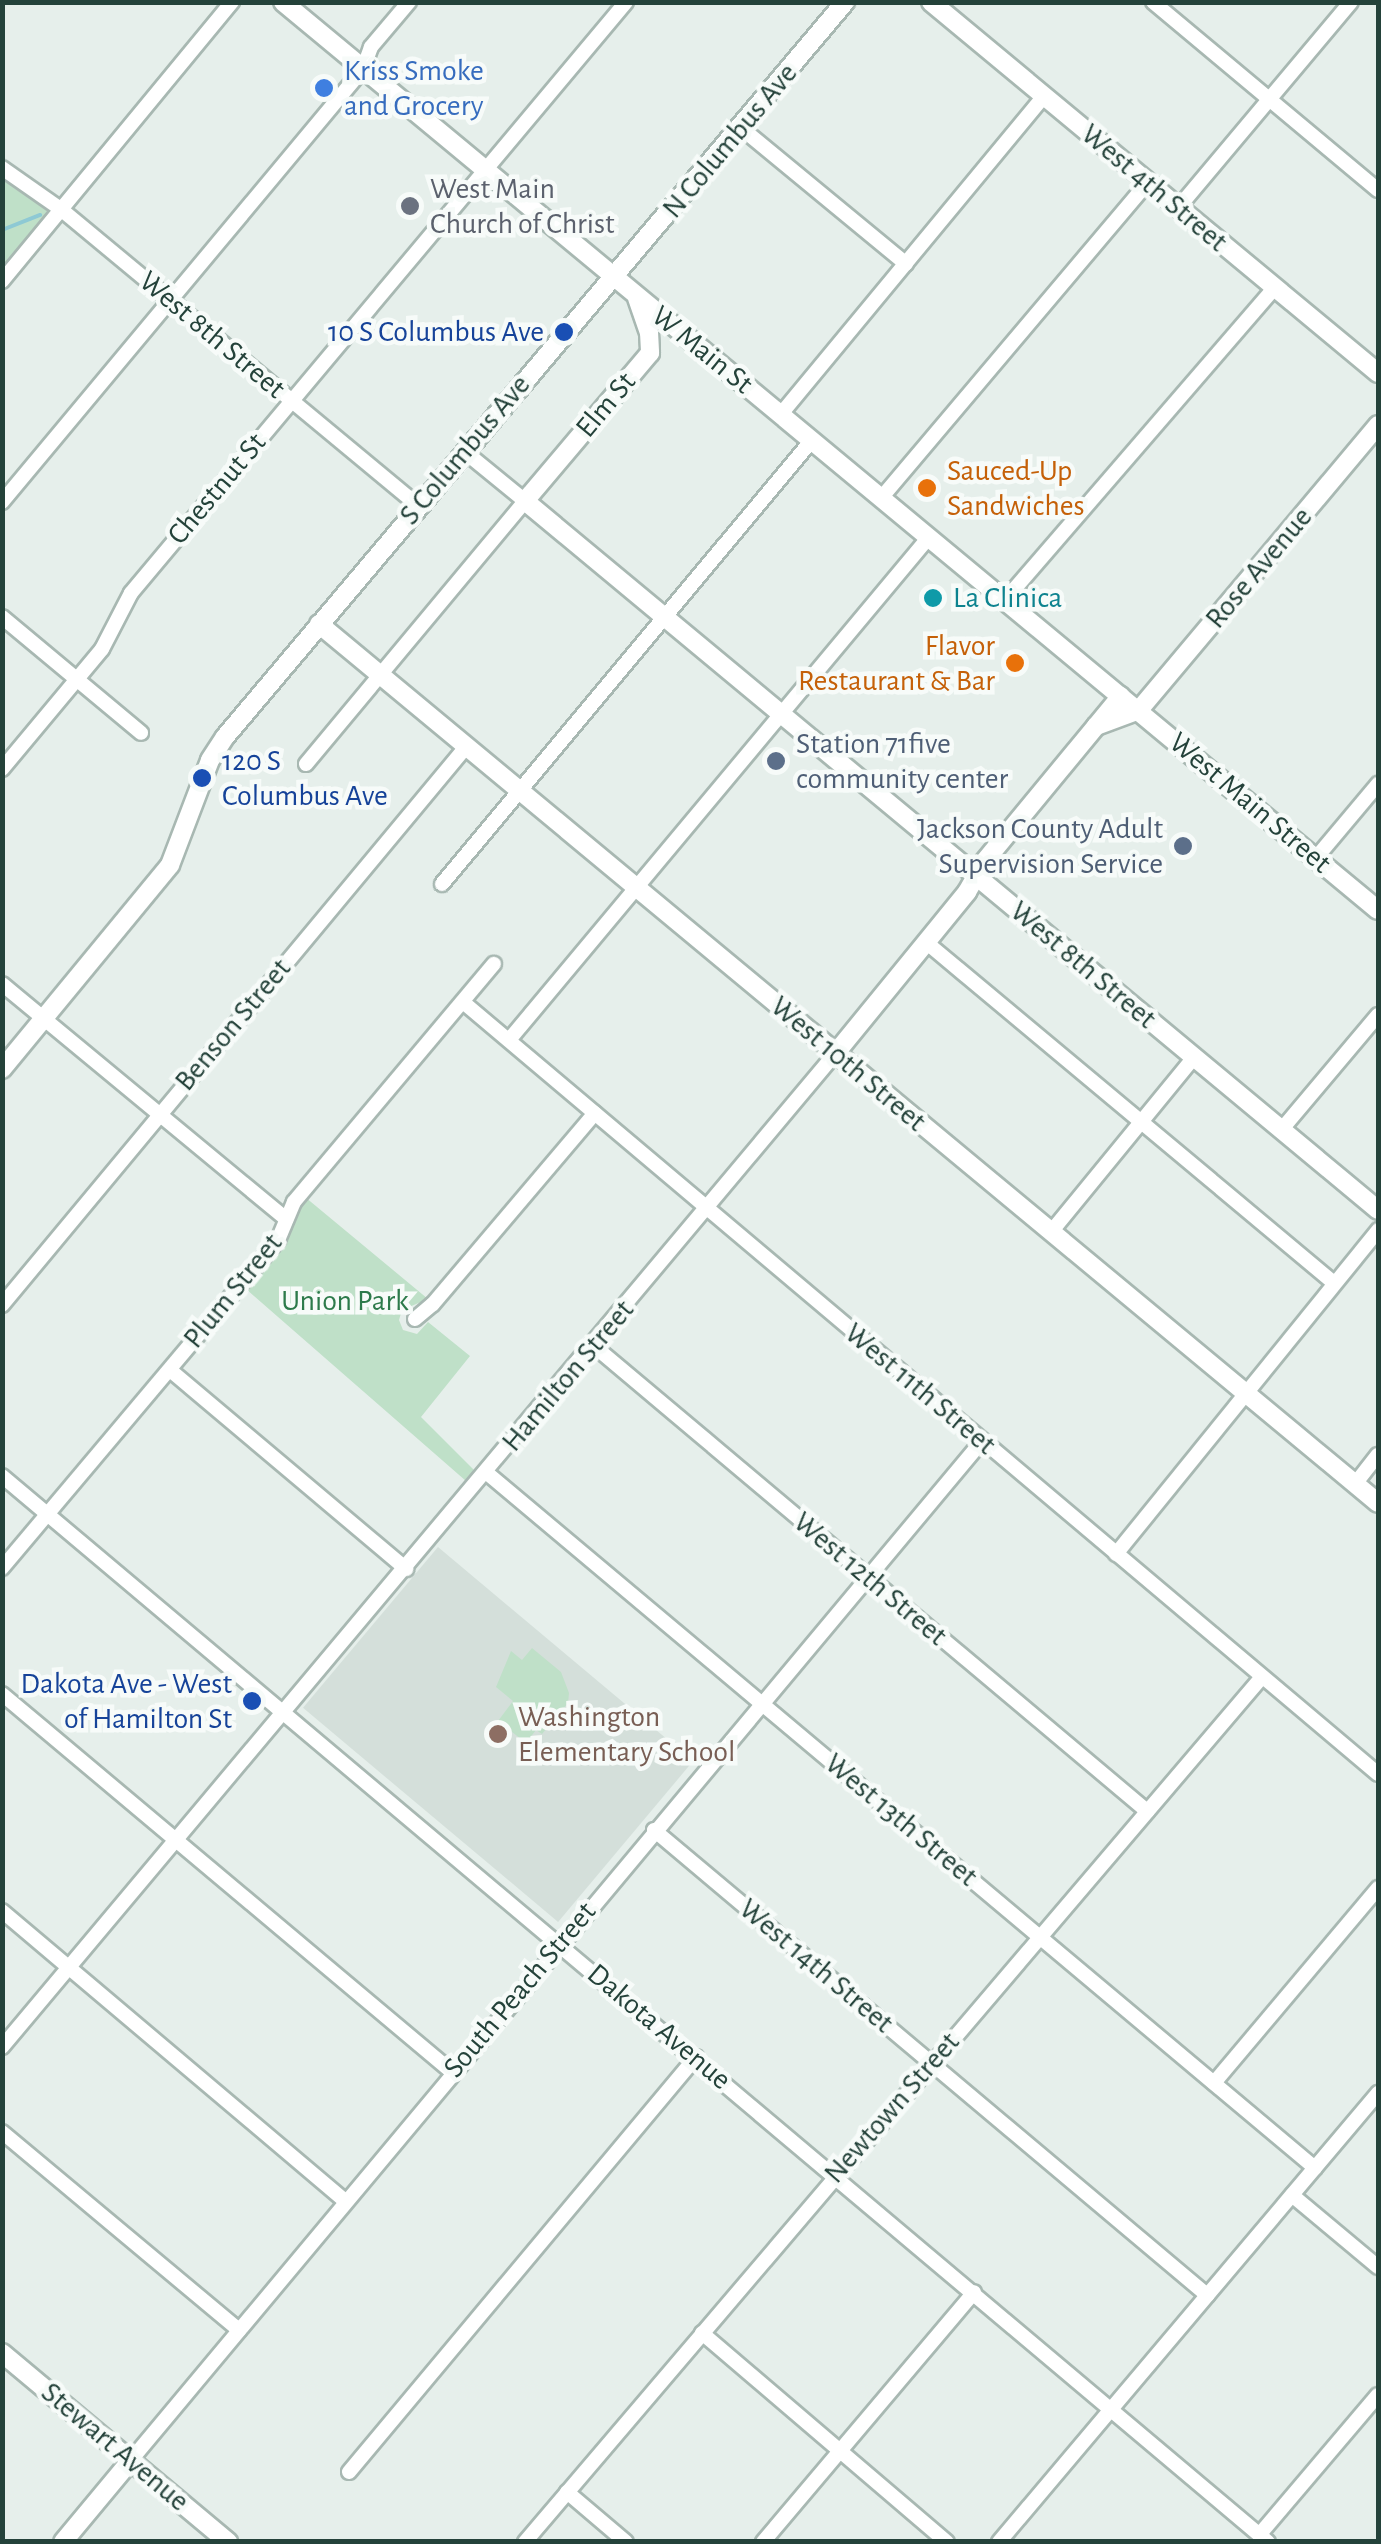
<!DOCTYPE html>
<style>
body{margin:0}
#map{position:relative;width:1381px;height:2544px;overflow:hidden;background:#e6efeb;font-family:"Alegreya Sans",sans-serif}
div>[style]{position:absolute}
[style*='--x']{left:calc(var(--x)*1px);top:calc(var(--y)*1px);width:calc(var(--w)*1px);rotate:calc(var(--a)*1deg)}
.built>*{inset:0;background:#d4dfda;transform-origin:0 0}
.green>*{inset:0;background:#bfe0c8}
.stream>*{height:4px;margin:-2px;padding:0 2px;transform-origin:2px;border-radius:2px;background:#8ec9d4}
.roads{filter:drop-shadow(2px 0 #a8b8b2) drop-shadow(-2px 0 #a8b8b2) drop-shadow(0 2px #a8b8b2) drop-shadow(0 -2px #a8b8b2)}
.street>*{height:14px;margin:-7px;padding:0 7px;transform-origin:7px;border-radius:7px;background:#fff}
.secondary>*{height:18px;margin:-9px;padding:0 9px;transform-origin:9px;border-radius:9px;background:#fff}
.dots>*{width:28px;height:28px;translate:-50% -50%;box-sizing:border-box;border:5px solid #f7fbf9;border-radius:50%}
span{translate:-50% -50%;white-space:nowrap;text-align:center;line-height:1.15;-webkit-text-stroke:9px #f7fbf9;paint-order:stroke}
.shop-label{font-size:30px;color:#366cbe}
.left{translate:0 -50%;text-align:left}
.street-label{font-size:30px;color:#24423a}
.worship-label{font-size:30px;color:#5b616d}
.transit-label{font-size:30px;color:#164399}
.right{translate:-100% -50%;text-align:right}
.food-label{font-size:30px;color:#c56008}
.culture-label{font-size:30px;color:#0d838f}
.service-label{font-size:30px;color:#4e5e75}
.park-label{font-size:30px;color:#2d7a4b}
.education-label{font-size:30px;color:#785e54}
.frame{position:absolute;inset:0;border:5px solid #24423a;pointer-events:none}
</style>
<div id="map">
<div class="built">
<div style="left:438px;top:1547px;width:333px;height:210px;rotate:40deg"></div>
</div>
<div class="green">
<div style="clip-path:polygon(3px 176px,44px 204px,48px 215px,3px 267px)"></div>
<div style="clip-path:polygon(305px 1197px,428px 1299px,402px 1310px,399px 1320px,403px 1330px,417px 1334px,428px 1322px,470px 1356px,421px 1417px,475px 1471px,466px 1481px,246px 1289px,289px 1237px)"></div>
<div style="clip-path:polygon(532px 1648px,561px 1672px,569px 1693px,568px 1703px,542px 1734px,536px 1730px,526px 1743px,498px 1721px,513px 1701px,496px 1687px,511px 1651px,522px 1660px)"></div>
</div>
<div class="stream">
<div style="--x:2;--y:230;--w:41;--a:-21.5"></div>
</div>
<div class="roads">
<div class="street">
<div style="--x:1153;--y:2;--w:293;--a:39.9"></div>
<div style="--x:740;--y:127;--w:215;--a:39.5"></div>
<div style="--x:2;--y:168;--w:73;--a:35"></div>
<div style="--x:62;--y:210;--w:463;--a:39.7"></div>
<div style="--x:1178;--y:208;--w:269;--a:-50"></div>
<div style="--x:2;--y:281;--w:362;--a:-50.5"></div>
<div style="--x:781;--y:414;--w:413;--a:-50.4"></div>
<div style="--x:882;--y:497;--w:411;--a:-49.8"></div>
<div style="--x:2;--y:502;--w:564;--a:-50.18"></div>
<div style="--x:363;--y:69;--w:23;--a:-70"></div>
<div style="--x:371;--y:47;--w:59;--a:-49.8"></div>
<div style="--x:1005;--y:600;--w:412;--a:-49.2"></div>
<div style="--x:2;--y:617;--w:181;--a:39.8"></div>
<div style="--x:306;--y:764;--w:342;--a:-50.2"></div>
<div style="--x:525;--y:501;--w:79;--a:-140.7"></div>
<div style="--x:2;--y:769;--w:156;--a:-50.2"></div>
<div style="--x:102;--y:649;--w:63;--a:-62.6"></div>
<div style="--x:131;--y:593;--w:771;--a:-50.05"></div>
<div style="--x:1316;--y:858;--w:97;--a:-50"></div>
<div style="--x:442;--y:884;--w:578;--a:-50.19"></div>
<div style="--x:927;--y:943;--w:530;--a:39.87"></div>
<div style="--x:2;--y:984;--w:369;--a:39.6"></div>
<div style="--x:463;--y:1002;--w:1197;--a:40.15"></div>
<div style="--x:509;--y:1040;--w:655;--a:-50.14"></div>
<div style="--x:1282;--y:1129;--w:149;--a:-49.9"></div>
<div style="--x:1051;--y:1232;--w:226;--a:-50.7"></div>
<div style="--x:2;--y:1305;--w:726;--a:-50.26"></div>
<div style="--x:415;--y:1319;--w:23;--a:-40"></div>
<div style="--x:433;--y:1304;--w:250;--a:-49.7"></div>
<div style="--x:594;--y:1346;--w:723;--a:40.06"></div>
<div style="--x:170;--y:1370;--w:309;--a:40.1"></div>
<div style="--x:487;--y:1473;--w:1081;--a:40.01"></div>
<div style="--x:2;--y:1476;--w:1655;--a:40.1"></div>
<div style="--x:1355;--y:1484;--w:37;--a:-52"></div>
<div style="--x:1116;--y:1554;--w:417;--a:-51"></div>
<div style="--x:2;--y:1568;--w:429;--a:-49.9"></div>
<div style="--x:278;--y:1240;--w:41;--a:-67.2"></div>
<div style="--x:294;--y:1202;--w:311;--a:-50"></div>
<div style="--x:2;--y:1694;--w:588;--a:40.03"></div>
<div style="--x:654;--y:1830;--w:723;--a:40.06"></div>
<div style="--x:2;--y:1911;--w:449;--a:40.2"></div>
<div style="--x:2;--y:2047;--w:1296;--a:-50.01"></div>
<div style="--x:1214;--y:2083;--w:255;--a:-49.9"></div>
<div style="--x:2;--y:2132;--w:309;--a:39.9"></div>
<div style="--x:1292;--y:2195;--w:112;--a:39.9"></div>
<div style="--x:702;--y:2333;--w:322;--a:40.5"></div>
<div style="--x:131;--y:2460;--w:1328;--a:-50.13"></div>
<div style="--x:349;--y:2472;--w:541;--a:-50.1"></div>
<div style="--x:567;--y:2492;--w:77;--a:40.3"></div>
<div style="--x:1260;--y:2534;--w:182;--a:-49.7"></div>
<div style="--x:525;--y:2542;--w:1136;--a:-49.57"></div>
<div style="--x:763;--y:2542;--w:327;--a:-49.8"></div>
<div style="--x:999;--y:2542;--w:588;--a:-49.83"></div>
</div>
<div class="secondary">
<div style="--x:283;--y:2;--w:1422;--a:39.67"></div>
<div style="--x:931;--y:2;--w:581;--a:39.69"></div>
<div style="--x:637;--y:298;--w:36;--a:71"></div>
<div style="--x:649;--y:332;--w:21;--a:87"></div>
<div style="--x:650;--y:353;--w:194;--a:130.2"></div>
<div style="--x:525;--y:501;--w:1109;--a:39.73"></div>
<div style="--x:319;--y:624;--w:1376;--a:39.69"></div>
<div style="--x:1096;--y:726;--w:46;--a:-20.4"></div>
<div style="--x:1139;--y:710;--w:372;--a:-50"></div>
<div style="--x:835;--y:1054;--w:209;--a:-50.8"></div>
<div style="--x:967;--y:892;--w:34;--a:-60"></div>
<div style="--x:984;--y:862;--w:215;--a:-50.5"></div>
<div style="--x:2;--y:1069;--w:264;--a:-50.5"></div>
<div style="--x:170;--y:865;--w:112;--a:-69.1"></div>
<div style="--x:210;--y:760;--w:27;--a:-57"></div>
<div style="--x:225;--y:737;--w:962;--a:-49.85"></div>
<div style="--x:2;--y:2353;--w:295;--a:39.9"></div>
<div style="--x:63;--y:2542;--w:107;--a:-50.3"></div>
</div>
</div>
<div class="dots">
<div style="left:324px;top:88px;background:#3f7fe0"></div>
<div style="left:410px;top:206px;background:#6b7280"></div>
<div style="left:564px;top:332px;background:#1a4fb4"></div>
<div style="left:927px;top:488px;background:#e8710a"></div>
<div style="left:933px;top:598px;background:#0f9aa8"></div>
<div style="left:1015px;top:663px;background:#e8710a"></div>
<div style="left:776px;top:761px;background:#5c6f8a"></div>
<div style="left:202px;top:778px;background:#1a4fb4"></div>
<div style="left:1183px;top:846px;background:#5c6f8a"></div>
<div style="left:252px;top:1701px;background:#1a4fb4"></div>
<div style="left:498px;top:1734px;background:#8d6e63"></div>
</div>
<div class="shop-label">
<span class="left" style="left:344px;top:88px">Kriss Smoke<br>and Grocery</span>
</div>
<div class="street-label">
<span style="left:730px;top:141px;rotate:-50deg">N Columbus Ave</span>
<span style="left:1154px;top:188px;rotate:40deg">West 4th Street</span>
<span style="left:212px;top:335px;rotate:40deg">West 8th Street</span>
<span style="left:702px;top:350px;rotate:39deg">W Main St</span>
<span style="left:606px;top:405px;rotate:-50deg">Elm St</span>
<span style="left:465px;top:450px;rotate:-50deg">S Columbus Ave</span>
<span style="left:217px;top:489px;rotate:-50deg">Chestnut St</span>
<span style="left:1259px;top:568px;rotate:-50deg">Rose Avenue</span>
<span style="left:1250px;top:803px;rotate:40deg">West Main Street</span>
<span style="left:1083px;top:965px;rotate:40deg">West 8th Street</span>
<span style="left:233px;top:1025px;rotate:-50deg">Benson Street</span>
<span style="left:848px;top:1064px;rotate:40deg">West 10th Street</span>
<span style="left:233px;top:1291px;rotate:-51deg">Plum Street</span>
<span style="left:568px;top:1376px;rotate:-50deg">Hamilton Street</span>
<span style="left:920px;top:1389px;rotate:40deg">West 11th Street</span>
<span style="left:870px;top:1579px;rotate:40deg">West 12th Street</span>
<span style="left:901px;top:1820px;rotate:40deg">West 13th Street</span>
<span style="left:816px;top:1966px;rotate:40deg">West 14th Street</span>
<span style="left:520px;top:1990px;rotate:-50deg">South Peach Street</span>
<span style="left:659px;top:2027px;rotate:40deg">Dakota Avenue</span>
<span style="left:892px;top:2108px;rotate:-49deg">Newtown Street</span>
<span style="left:115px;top:2447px;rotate:40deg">Stewart Avenue</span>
</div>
<div class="worship-label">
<span class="left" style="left:430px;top:206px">West Main<br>Church of Christ</span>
</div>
<div class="transit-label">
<span class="right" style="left:544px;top:332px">10 S Columbus Ave</span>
<span class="left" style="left:222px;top:778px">120 S<br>Columbus Ave</span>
<span class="right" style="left:232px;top:1701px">Dakota Ave - West<br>of Hamilton St</span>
</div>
<div class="food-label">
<span class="left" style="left:947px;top:488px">Sauced-Up<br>Sandwiches</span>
<span class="right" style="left:995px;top:663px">Flavor<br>Restaurant &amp; Bar</span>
</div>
<div class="culture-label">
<span class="left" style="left:953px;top:598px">La Clinica</span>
</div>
<div class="service-label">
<span class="left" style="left:796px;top:761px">Station 71five<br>community center</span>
<span class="right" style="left:1163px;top:846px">Jackson County Adult<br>Supervision Service</span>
</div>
<div class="park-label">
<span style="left:345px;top:1301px">Union Park</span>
</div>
<div class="education-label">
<span class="left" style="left:518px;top:1734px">Washington<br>Elementary School</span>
</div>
<div class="frame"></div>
</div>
